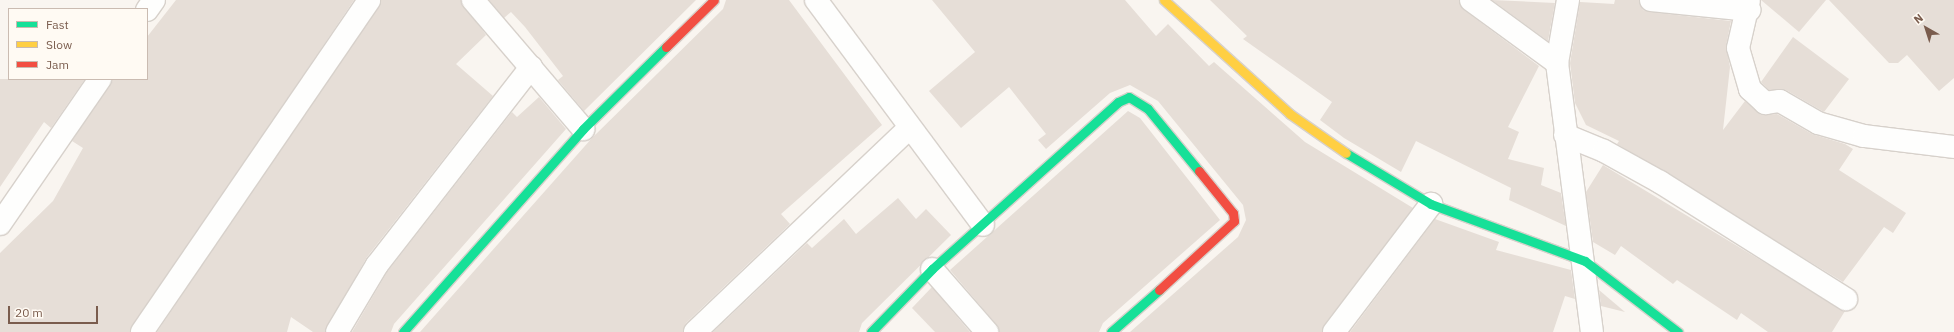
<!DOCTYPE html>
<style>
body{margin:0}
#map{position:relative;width:1954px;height:332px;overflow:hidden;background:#f9f5f0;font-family:"IBM Plex Sans",sans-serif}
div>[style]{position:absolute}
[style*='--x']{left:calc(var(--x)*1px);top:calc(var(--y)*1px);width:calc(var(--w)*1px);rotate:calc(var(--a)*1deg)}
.building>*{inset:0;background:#e6ded7}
.roads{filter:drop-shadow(1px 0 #d7d1cb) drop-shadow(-1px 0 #d7d1cb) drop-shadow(0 1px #d7d1cb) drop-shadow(0 -1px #d7d1cb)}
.street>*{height:22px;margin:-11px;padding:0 11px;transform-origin:11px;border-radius:11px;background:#fefefd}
.fast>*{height:9px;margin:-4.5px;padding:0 4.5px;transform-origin:4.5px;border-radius:4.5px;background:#16e098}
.slow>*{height:9px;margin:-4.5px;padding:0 4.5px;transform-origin:4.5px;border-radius:4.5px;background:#ffcf43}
.jam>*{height:9px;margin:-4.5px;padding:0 4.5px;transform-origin:4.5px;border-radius:4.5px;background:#f24e42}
span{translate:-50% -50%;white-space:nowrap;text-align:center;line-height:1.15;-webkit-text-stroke:4px #fffaf3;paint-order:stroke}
.legend{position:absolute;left:8px;top:8px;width:140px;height:72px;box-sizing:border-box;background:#fffaf3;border:1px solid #cabbb1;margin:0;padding:5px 7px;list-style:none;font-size:12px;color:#7a5c4d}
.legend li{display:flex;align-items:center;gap:8px;height:20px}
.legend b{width:20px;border:1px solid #cabbb1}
.north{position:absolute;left:1906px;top:8px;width:40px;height:40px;-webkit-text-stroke:3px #fffaf3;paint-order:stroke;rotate:321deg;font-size:11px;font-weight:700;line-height:16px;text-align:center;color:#7a5c4d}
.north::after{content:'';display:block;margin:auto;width:14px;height:18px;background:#7a5c4d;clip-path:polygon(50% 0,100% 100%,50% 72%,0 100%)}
.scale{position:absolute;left:8px;top:306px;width:90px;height:18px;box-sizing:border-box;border:2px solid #7a5c4d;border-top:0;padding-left:5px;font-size:12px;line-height:14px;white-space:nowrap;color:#7a5c4d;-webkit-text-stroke:3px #fffaf3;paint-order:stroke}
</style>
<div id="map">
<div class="building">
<div style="clip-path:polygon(176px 0,354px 0,130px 332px,0 332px,0 253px,53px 201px,83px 148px,72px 141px,112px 79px,147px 79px,147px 37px)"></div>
<div style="clip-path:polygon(381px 0,461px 0,486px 35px,456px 64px,493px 96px,367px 257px,325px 332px,313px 332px,291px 317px,287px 332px,157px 332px)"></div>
<div style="clip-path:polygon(489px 0,696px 0,584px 111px,558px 80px,563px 76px,525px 27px,511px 12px,504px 18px)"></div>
<div style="clip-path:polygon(726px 0,789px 0,882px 125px,781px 214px,790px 224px,686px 323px,683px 332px,420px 332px,592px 138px,723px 9px)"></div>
<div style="clip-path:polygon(932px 0,1125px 0,1156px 36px,1168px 24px,1209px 66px,1214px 62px,1305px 142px,1413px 208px,1322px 332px,1130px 332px,1238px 237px,1246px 220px,1243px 205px,1158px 101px,1130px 85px,1110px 93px,1046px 149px,1038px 140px,1046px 134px,1009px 87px,961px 128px,929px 91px,975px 52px)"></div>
<div style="clip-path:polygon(1210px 0,1459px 0,1464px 10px,1539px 66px,1508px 127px,1519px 132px,1508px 159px,1544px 168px,1541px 185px,1561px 193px,1566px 226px,1509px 200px,1511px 188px,1416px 141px,1401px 172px,1344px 138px,1320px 120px,1332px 102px,1243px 39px,1247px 36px)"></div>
<div style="clip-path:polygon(1492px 0,1555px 3px,1548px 41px)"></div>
<div style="clip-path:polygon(1615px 0,1639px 0,1643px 10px,1650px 12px,1731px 21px,1726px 46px,1730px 67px,1723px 130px,1745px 101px,1761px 115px,1777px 114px,1812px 134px,1845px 144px,1853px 149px,1839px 170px,1906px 213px,1893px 233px,1884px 227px,1843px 282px,1617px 144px,1619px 141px,1586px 125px,1575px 103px,1570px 63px,1580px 2px,1614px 4px)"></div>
<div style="clip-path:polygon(1761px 0,1826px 0,1799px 32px)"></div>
<div style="clip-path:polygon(1829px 0,1954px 0,1954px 78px,1939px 91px,1907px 55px,1898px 63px,1889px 63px)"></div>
<div style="clip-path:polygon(1793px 37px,1849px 79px,1824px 112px,1786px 90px,1769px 90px,1761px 82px)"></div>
<div style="clip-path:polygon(0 79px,85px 79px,51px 128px,44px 122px,0 187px)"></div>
<div style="clip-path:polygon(539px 97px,566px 129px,394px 324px,391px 332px,352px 332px,387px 272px,512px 112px,517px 117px)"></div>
<div style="clip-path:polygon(1128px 111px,1140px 118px,1220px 220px,1103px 323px,1099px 332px,999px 332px,996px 324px,950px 270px)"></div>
<div style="clip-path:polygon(1603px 165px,1845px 311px,1832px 332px,1768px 332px,1741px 313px,1737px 320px,1677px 280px,1673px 284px,1621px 246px,1615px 255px,1593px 242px,1586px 192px)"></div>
<div style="clip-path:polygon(898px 198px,916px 219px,926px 209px,951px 235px,862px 323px,859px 332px,713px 332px,807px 243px,812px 248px,844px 219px,856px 234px)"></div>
<div style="clip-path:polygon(1435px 219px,1499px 242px,1496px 250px,1571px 270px,1575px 299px,1565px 296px,1553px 332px,1350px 332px)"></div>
<div style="clip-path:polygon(932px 287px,970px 332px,935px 332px,912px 308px)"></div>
<div style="clip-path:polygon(1599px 290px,1625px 312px,1601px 306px)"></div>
</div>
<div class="roads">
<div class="street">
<div style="--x:473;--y:0;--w:170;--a:49.5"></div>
<div style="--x:816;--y:0;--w:280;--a:53.4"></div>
<div style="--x:1471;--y:0;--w:107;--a:36.2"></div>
<div style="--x:1568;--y:0;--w:64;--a:99.9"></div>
<div style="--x:1557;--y:63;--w:271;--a:82.6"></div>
<div style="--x:1651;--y:0;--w:99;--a:5.8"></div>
<div style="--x:1749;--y:0;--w:49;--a:102.9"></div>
<div style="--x:1738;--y:48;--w:43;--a:73.7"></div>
<div style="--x:1750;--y:89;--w:21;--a:43"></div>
<div style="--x:1765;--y:103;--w:15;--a:-8"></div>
<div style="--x:1780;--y:101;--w:44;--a:30.1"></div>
<div style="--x:1818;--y:123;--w:48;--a:15.8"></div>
<div style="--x:1864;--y:136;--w:91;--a:7"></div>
<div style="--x:147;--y:10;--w:12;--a:-55"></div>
<div style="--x:1565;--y:135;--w:42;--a:22.3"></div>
<div style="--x:1604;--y:151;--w:64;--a:29"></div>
<div style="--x:1660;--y:182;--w:220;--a:32.2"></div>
<div style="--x:0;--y:224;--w:176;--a:-55.4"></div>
<div style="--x:932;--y:269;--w:84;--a:48.9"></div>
<div style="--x:142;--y:332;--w:402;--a:-55.6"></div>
<div style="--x:337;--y:332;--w:78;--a:-59.2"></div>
<div style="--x:377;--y:265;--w:251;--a:-52.1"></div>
<div style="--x:695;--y:332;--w:296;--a:-43.6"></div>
<div style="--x:1334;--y:332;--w:161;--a:-52.8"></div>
</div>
<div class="fast">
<div style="--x:1346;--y:153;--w:99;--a:31"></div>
<div style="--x:1431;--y:204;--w:164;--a:20.3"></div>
<div style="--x:1585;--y:261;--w:117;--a:37.4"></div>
<div style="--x:403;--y:332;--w:271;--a:-48.4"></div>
<div style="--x:583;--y:129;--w:117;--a:-44.7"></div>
<div style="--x:871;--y:332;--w:88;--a:-45.9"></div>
<div style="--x:932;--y:269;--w:250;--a:-41.9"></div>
<div style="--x:1118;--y:102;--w:12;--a:-24"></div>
<div style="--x:1129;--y:97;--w:22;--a:32"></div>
<div style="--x:1148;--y:109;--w:80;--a:50.6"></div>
<div style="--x:1111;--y:332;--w:64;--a:-41.2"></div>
</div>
<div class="slow">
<div style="--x:1164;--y:0;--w:170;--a:42.1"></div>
<div style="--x:1290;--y:114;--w:68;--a:34.9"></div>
</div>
<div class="jam">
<div style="--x:666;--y:47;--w:67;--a:-44.4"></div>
<div style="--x:1159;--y:290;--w:102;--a:-42.6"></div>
<div style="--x:1234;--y:221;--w:8;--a:-97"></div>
<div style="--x:1233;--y:213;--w:54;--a:-129"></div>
</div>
</div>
<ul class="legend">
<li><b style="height:5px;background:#16e098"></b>Fast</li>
<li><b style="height:5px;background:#ffcf43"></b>Slow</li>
<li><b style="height:5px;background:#f24e42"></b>Jam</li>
</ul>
<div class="north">N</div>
<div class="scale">20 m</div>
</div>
